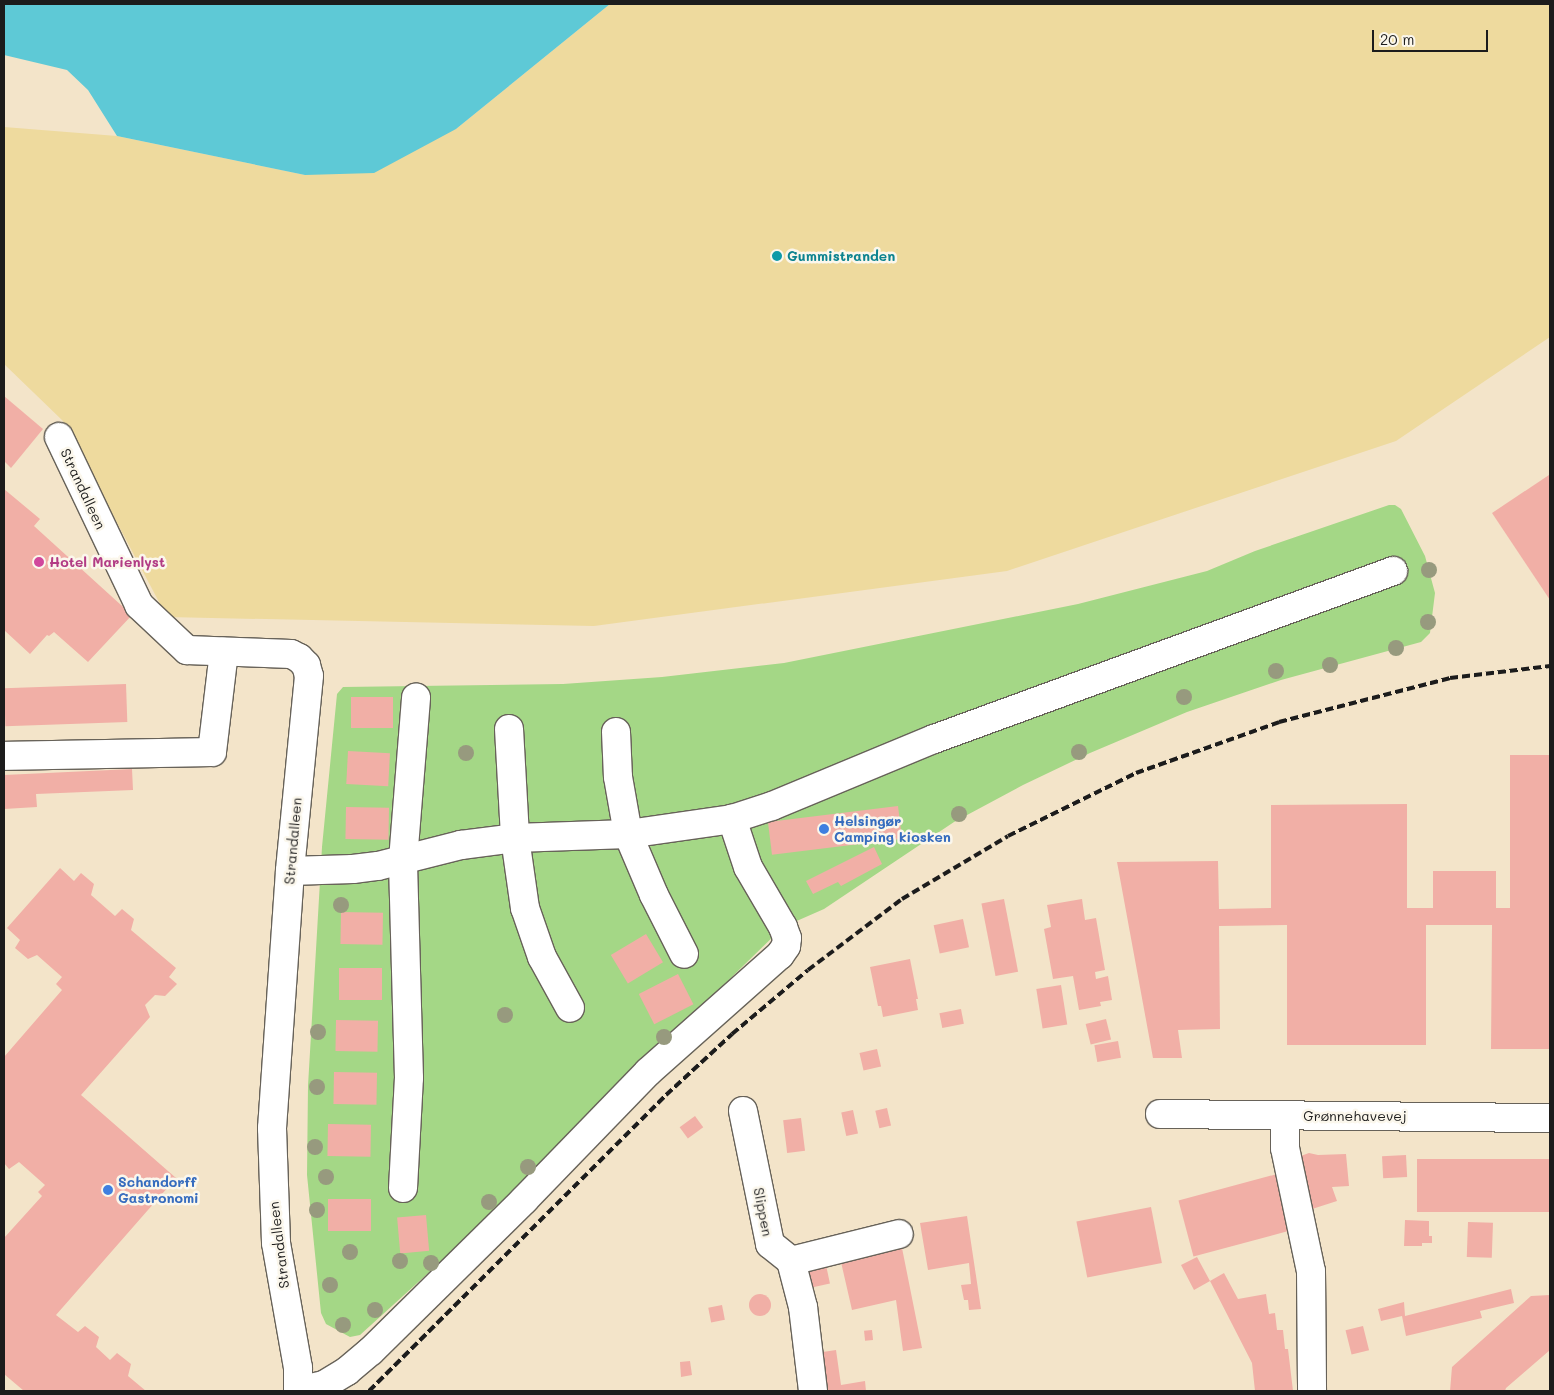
<!DOCTYPE html>
<meta charset="utf-8">
<style>
body{margin:0}
#map{position:relative;width:1554px;height:1395px;overflow:hidden;background:#f3e4c9;font-family:Mali,sans-serif}
div>[style]{position:absolute}
[style*='--x']{left:calc(var(--x)*1px);top:calc(var(--y)*1px);width:calc(var(--w)*1px);rotate:calc(var(--a)*1deg)}
.green>*{inset:0;background:#a4d786}
.sand>*{inset:0;background:#eeda9e}
.water>*{inset:0;background:#5ec9d6}
.building>*{inset:0;background:#f1afa6;transform-origin:0 0}
.round{border-radius:50%}
.roads{filter:drop-shadow(1px 0 #676259) drop-shadow(-1px 0 #676259) drop-shadow(0 1px #676259) drop-shadow(0 -1px #676259)}
.minor>*{height:28px;margin:-14px;padding:0 14px;transform-origin:14px;border-radius:14px;background:#fff}
.rail>*{height:4px;margin-top:-2px;transform-origin:0;background:repeating-linear-gradient(90deg,#1c1c1c 0 8px,transparent 0 12px)}
.trees>*{width:16px;height:16px;margin:-8px;border-radius:50%;background:#979a7e}
.dots>*{width:14px;height:14px;translate:-50% -50%;box-sizing:border-box;border:2px solid #fbf7ec;border-radius:50%}
span{translate:-50% -50%;white-space:nowrap;text-align:center;line-height:1.15;-webkit-text-stroke:5px #fbf7ec;paint-order:stroke}
.culture-label{font-size:14px;color:#0d838f;font-weight:700}
.left{translate:0 -50%;text-align:left}
.street-label{font-size:14px;color:#1c1c1c}
.hotel-label{font-size:14px;color:#b23c85;font-weight:700}
.shop-label{font-size:14px;color:#366cbe;font-weight:700}
.frame{position:absolute;inset:0;border:5px solid #1c1c1c;pointer-events:none}
.scale{position:absolute;left:1372px;top:30px;width:116px;height:22px;box-sizing:border-box;border:2px solid #1c1c1c;border-top:0;padding-left:6px;font-size:15px;line-height:18px;white-space:nowrap;color:#1c1c1c;-webkit-text-stroke:4px #fbf7ec;paint-order:stroke}
</style>
<div id="map">
<div class="green">
<div style="clip-path:polygon(1389px 505px,1395px 505px,1401px 509px,1425px 556px,1435px 593px,1430px 633px,1421px 642px,1281px 680px,1187px 712px,1090px 753px,1023px 785px,954px 822px,824px 909px,783px 927px,436px 1266px,360px 1335px,350px 1337px,326px 1324px,321px 1313px,307px 1175px,308px 1086px,322px 847px,337px 694px,343px 687px,563px 684px,662px 677px,784px 663px,1078px 604px,1207px 571px,1255px 551px)"></div>
</div>
<div class="sand">
<div style="clip-path:polygon(610px 4px,1550px 4px,1550px 337px,1396px 441px,1007px 571px,594px 626px,167px 617px,63px 421px,4px 364px,4px 127px,117px 136px,305px 175px,456px 129px)"></div>
</div>
<div class="water">
<div style="clip-path:polygon(4px 4px,610px 4px,456px 129px,374px 173px,305px 175px,117px 136px,88px 90px,67px 70px,4px 55px)"></div>
</div>
<div class="building">
<div style="clip-path:polygon(4px 396px,43px 429px,11px 468px,4px 461px)"></div>
<div style="clip-path:polygon(1549px 475px,1550px 477px,1550px 600px,1492px 513px)"></div>
<div style="clip-path:polygon(4px 489px,40px 519px,34px 526px,132px 615px,88px 662px,54px 632px,49px 636px,47px 635px,30px 654px,4px 630px)"></div>
<div style="left:126px;top:684px;width:38px;height:122px;rotate:88deg"></div>
<div style="left:351px;top:697px;width:42px;height:31px"></div>
<div style="left:348px;top:751px;width:42px;height:33px;rotate:3deg"></div>
<div style="clip-path:polygon(1510px 755px,1550px 755px,1550px 1049px,1491px 1049px,1492px 925px,1426px 925px,1426px 1045px,1287px 1045px,1287px 925px,1219px 926px,1220px 1029px,1178px 1030px,1182px 1058px,1153px 1058px,1117px 862px,1218px 861px,1219px 909px,1271px 908px,1271px 805px,1407px 804px,1407px 908px,1433px 908px,1433px 871px,1496px 871px,1496px 908px,1510px 908px)"></div>
<div style="clip-path:polygon(132px 769px,133px 790px,36px 794px,37px 807px,4px 809px,4px 775px)"></div>
<div style="left:898px;top:806px;width:33px;height:131px;rotate:83deg"></div>
<div style="left:346px;top:807px;width:43px;height:32px;rotate:1deg"></div>
<div style="clip-path:polygon(874px 847px,882px 864px,841px 886px,838px 882px,813px 894px,806px 881px)"></div>
<div style="clip-path:polygon(60px 868px,74px 881px,81px 873px,94px 884px,91px 895px,115px 916px,122px 909px,134px 919px,131px 930px,176px 968px,169px 977px,177px 984px,165px 996px,155px 995px,145px 1005px,150px 1017px,81px 1095px,176px 1178px,56px 1315px,78px 1332px,85px 1326px,99px 1337px,96px 1347px,110px 1360px,117px 1353px,131px 1364px,128px 1376px,146px 1391px,24px 1391px,4px 1374px,4px 1238px,42px 1196px,38px 1192px,45px 1185px,19px 1162px,9px 1169px,4px 1163px,4px 1057px,62px 990px,56px 984px,62px 977px,37px 955px,28px 959px,15px 948px,20px 940px,7px 928px)"></div>
<div style="left:1004px;top:899px;width:74px;height:23px;rotate:79deg"></div>
<div style="clip-path:polygon(1082px 899px,1085px 920px,1096px 918px,1105px 970px,1095px 972px,1096px 979px,1108px 976px,1112px 1000px,1100px 1002px,1101px 1006px,1079px 1010px,1073px 976px,1053px 979px,1044px 929px,1051px 927px,1047px 905px)"></div>
<div style="left:341px;top:912px;width:42px;height:32px;rotate:1deg"></div>
<div style="left:963px;top:919px;width:29px;height:30px;rotate:78deg"></div>
<div style="left:646px;top:934px;width:33px;height:41px;rotate:59deg"></div>
<div style="clip-path:polygon(910px 959px,918px 999px,916px 999px,918px 1010px,883px 1017px,881px 1006px,878px 1006px,870px 967px)"></div>
<div style="left:339px;top:968px;width:43px;height:32px"></div>
<div style="left:678px;top:974px;width:34px;height:44px;rotate:63deg"></div>
<div style="left:1061px;top:985px;width:40px;height:25px;rotate:81deg"></div>
<div style="left:961px;top:1009px;width:15px;height:22px;rotate:79deg"></div>
<div style="left:1106px;top:1019px;width:21px;height:21px;rotate:76deg"></div>
<div style="left:336px;top:1020px;width:42px;height:31px;rotate:1deg"></div>
<div style="left:1118px;top:1041px;width:17px;height:24px;rotate:80deg"></div>
<div style="left:877px;top:1049px;width:18px;height:18px;rotate:77deg"></div>
<div style="left:334px;top:1072px;width:43px;height:32px;rotate:1deg"></div>
<div style="left:887px;top:1108px;width:18px;height:12px;rotate:77deg"></div>
<div style="left:853px;top:1110px;width:24px;height:12px;rotate:78deg"></div>
<div style="left:695px;top:1116px;width:14px;height:19px;rotate:54deg"></div>
<div style="left:801px;top:1118px;width:33px;height:18px;rotate:83deg"></div>
<div style="left:328px;top:1124px;width:43px;height:32px;rotate:1deg"></div>
<div style="clip-path:polygon(1309px 1153px,1318px 1155px,1346px 1154px,1349px 1186px,1332px 1187px,1337px 1201px,1309px 1210px,1298px 1157px)"></div>
<div style="left:1406px;top:1155px;width:22px;height:24px;rotate:87deg"></div>
<div style="left:1417px;top:1159px;width:133px;height:53px"></div>
<div style="left:1277px;top:1174px;width:58px;height:102px;rotate:75deg"></div>
<div style="left:328px;top:1199px;width:43px;height:32px"></div>
<div style="left:1151px;top:1207px;width:57px;height:76px;rotate:79deg"></div>
<div style="left:426px;top:1215px;width:36px;height:29px;rotate:85deg"></div>
<div style="clip-path:polygon(967px 1216px,981px 1309px,969px 1310px,968px 1300px,964px 1300px,961px 1285px,971px 1284px,969px 1263px,928px 1270px,920px 1223px)"></div>
<div style="clip-path:polygon(1405px 1220px,1429px 1221px,1429px 1236px,1432px 1236px,1432px 1243px,1422px 1243px,1422px 1246px,1404px 1246px)"></div>
<div style="left:1468px;top:1222px;width:25px;height:35px;rotate:2deg"></div>
<div style="clip-path:polygon(902px 1248px,922px 1348px,903px 1351px,896px 1300px,852px 1310px,841px 1262px)"></div>
<div style="clip-path:polygon(1197px 1257px,1210px 1281px,1224px 1273px,1238px 1299px,1266px 1294px,1269px 1314px,1275px 1313px,1277px 1330px,1283px 1330px,1285px 1349px,1288px 1349px,1293px 1391px,1255px 1391px,1252px 1363px,1210px 1281px,1194px 1290px,1181px 1265px)"></div>
<div style="left:826px;top:1265px;width:19px;height:22px;rotate:78deg"></div>
<div style="clip-path:polygon(1511px 1289px,1514px 1303px,1480px 1311px,1482px 1318px,1406px 1336px,1402px 1316px,1381px 1321px,1378px 1309px,1404px 1302px,1405px 1316px)"></div>
<div class="round" style="left:749px;top:1294px;width:22px;height:22px"></div>
<div style="clip-path:polygon(1550px 1295px,1550px 1350px,1506px 1388px,1505px 1391px,1450px 1391px,1452px 1367px,1531px 1296px)"></div>
<div style="left:722px;top:1305px;width:15px;height:14px;rotate:79deg"></div>
<div style="left:1363px;top:1326px;width:25px;height:18px;rotate:76deg"></div>
<div style="left:872px;top:1330px;width:10px;height:8px;rotate:84deg"></div>
<div style="clip-path:polygon(836px 1350px,841px 1385px,865px 1381px,866px 1391px,821px 1391px,816px 1353px)"></div>
<div style="clip-path:polygon(690px 1361px,692px 1375px,681px 1377px,680px 1362px)"></div>
</div>
<div class="roads">
<div class="minor">
<div style="--x:59;--y:437;--w:186;--a:64.5"></div>
<div style="--x:139;--y:605;--w:66;--a:43.2"></div>
<div style="--x:187;--y:650;--w:104;--a:2.2"></div>
<div style="--x:291;--y:654;--w:9;--a:27"></div>
<div style="--x:299;--y:658;--w:10;--a:45"></div>
<div style="--x:306;--y:665;--w:11;--a:75"></div>
<div style="--x:309;--y:676;--w:196;--a:95.6"></div>
<div style="--x:290;--y:871;--w:258;--a:94"></div>
<div style="--x:272;--y:1128;--w:115;--a:88"></div>
<div style="--x:276;--y:1243;--w:127;--a:80"></div>
<div style="--x:298;--y:1368;--w:23;--a:90"></div>
<div style="--x:509;--y:729;--w:109;--a:86.8"></div>
<div style="--x:515;--y:838;--w:71;--a:81.9"></div>
<div style="--x:525;--y:908;--w:52;--a:70.9"></div>
<div style="--x:542;--y:957;--w:58;--a:61.2"></div>
<div style="--x:616;--y:732;--w:45;--a:87.5"></div>
<div style="--x:618;--y:777;--w:58;--a:80"></div>
<div style="--x:628;--y:834;--w:66;--a:66.9"></div>
<div style="--x:654;--y:895;--w:66;--a:63"></div>
<div style="--x:4;--y:756;--w:208;--a:-1.1"></div>
<div style="--x:212;--y:752;--w:101;--a:-83.2"></div>
<div style="--x:290;--y:871;--w:63;--a:-1.8"></div>
<div style="--x:353;--y:869;--w:25;--a:-7"></div>
<div style="--x:378;--y:866;--w:86;--a:-14.2"></div>
<div style="--x:461;--y:845;--w:54;--a:-7.4"></div>
<div style="--x:515;--y:838;--w:113;--a:-2"></div>
<div style="--x:628;--y:834;--w:105;--a:-8.2"></div>
<div style="--x:743;--y:1111;--w:136;--a:78.5"></div>
<div style="--x:770;--y:1244;--w:27;--a:39"></div>
<div style="--x:791;--y:1261;--w:48;--a:75.4"></div>
<div style="--x:803;--y:1307;--w:85;--a:83.2"></div>
<div style="--x:1160;--y:1114;--w:390;--a:0.6"></div>
<div style="--x:1285;--y:1115;--w:33;--a:90"></div>
<div style="--x:1285;--y:1148;--w:126;--a:78.1"></div>
<div style="--x:1311;--y:1271;--w:120;--a:89.5"></div>
<div style="--x:403;--y:1188;--w:110;--a:-86.9"></div>
<div style="--x:409;--y:1078;--w:218;--a:-91.6"></div>
<div style="--x:403;--y:860;--w:163;--a:-85.4"></div>
<div style="--x:791;--y:1261;--w:111;--a:-14"></div>
<div style="--x:298;--y:1391;--w:27;--a:-13"></div>
<div style="--x:324;--y:1385;--w:27;--a:-31"></div>
<div style="--x:347;--y:1371;--w:31;--a:-40"></div>
<div style="--x:371;--y:1351;--w:215;--a:-44.6"></div>
<div style="--x:524;--y:1200;--w:178;--a:-45.9"></div>
<div style="--x:648;--y:1072;--w:176;--a:-41.6"></div>
<div style="--x:780;--y:955;--w:11;--a:-56"></div>
<div style="--x:786;--y:946;--w:8;--a:-83"></div>
<div style="--x:787;--y:938;--w:12;--a:-110"></div>
<div style="--x:783;--y:927;--w:69;--a:-120.3"></div>
<div style="--x:748;--y:867;--w:51;--a:-108.4"></div>
<div style="--x:732;--y:819;--w:42;--a:-18"></div>
<div style="--x:772;--y:806;--w:175;--a:-22.5"></div>
<div style="--x:934;--y:739;--w:489;--a:-20.1"></div>
</div>
</div>
<div class="rail">
<div style="--x:369;--y:1391;--w:419;--a:-44.9"></div>
<div style="--x:666;--y:1095;--w:90;--a:-42.7"></div>
<div style="--x:732;--y:1034;--w:99;--a:-40.1"></div>
<div style="--x:808;--y:970;--w:118;--a:-37.1"></div>
<div style="--x:902;--y:899;--w:123;--a:-30.7"></div>
<div style="--x:1008;--y:836;--w:143;--a:-26.2"></div>
<div style="--x:1136;--y:773;--w:152;--a:-19.6"></div>
<div style="--x:1279;--y:722;--w:177;--a:-14.4"></div>
<div style="--x:1450;--y:678;--w:101;--a:-6.8"></div>
</div>
<div class="trees">
<div style="left:1429px;top:570px"></div>
<div style="left:1428px;top:622px"></div>
<div style="left:1396px;top:648px"></div>
<div style="left:1330px;top:665px"></div>
<div style="left:1276px;top:671px"></div>
<div style="left:1184px;top:697px"></div>
<div style="left:1079px;top:752px"></div>
<div style="left:466px;top:753px"></div>
<div style="left:959px;top:814px"></div>
<div style="left:341px;top:905px"></div>
<div style="left:505px;top:1015px"></div>
<div style="left:318px;top:1032px"></div>
<div style="left:664px;top:1037px"></div>
<div style="left:317px;top:1087px"></div>
<div style="left:315px;top:1147px"></div>
<div style="left:528px;top:1167px"></div>
<div style="left:326px;top:1177px"></div>
<div style="left:489px;top:1202px"></div>
<div style="left:317px;top:1210px"></div>
<div style="left:350px;top:1252px"></div>
<div style="left:400px;top:1261px"></div>
<div style="left:431px;top:1263px"></div>
<div style="left:330px;top:1285px"></div>
<div style="left:375px;top:1310px"></div>
<div style="left:343px;top:1325px"></div>
</div>
<div class="dots">
<div style="left:777px;top:256px;background:#0f9aa8"></div>
<div style="left:39px;top:562px;background:#d1479c"></div>
<div style="left:824px;top:829px;background:#3f7fe0"></div>
<div style="left:108px;top:1190px;background:#3f7fe0"></div>
</div>
<div class="culture-label">
<span class="left" style="left:787px;top:256px">Gummistranden</span>
</div>
<div class="street-label">
<span style="left:83px;top:489px;rotate:65deg">Strandalleen</span>
<span style="left:293px;top:841px;rotate:-85deg">Strandalleen</span>
<span style="left:1355px;top:1116px">Grønnehavevej</span>
<span style="left:763px;top:1212px;rotate:79deg">Slippen</span>
<span style="left:279px;top:1245px;rotate:-97deg">Strandalleen</span>
</div>
<div class="hotel-label">
<span class="left" style="left:49px;top:562px">Hotel Marienlyst</span>
</div>
<div class="shop-label">
<span class="left" style="left:834px;top:829px">Helsingør<br>Camping kiosken</span>
<span class="left" style="left:118px;top:1190px">Schandorff<br>Gastronomi</span>
</div>
<div class="frame"></div>
<div class="scale">20 m</div>
</div>
